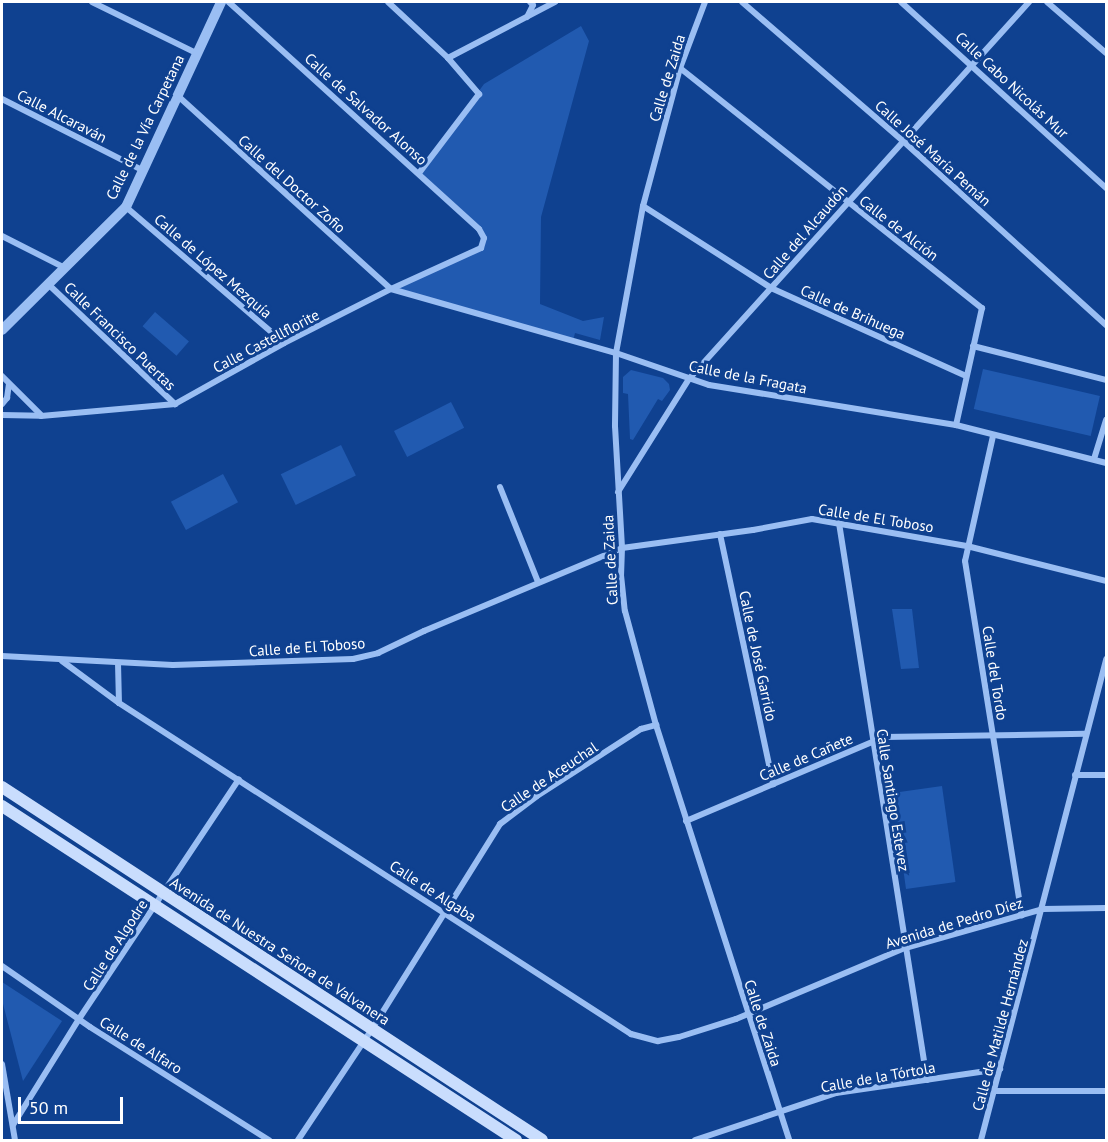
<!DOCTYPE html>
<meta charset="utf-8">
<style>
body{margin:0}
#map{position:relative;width:1108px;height:1142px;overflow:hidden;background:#0f4190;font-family:"PT Sans",sans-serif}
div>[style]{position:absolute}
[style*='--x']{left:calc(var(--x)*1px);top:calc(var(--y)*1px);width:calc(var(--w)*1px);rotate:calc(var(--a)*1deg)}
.green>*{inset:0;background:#215ab0;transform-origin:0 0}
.minor>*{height:6px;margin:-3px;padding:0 3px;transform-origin:3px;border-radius:3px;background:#9abef3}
.tertiary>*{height:10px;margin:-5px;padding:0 5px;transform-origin:5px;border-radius:5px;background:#9abef3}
.secondary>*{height:12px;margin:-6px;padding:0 6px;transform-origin:6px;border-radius:6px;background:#c9ddfd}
span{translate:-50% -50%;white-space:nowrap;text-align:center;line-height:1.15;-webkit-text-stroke:6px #0f4190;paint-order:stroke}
.street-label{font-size:15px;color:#fff}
.frame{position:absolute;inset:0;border:3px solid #fff;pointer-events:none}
.scale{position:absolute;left:18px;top:1097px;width:105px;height:27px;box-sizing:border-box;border:3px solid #fff;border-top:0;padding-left:8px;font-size:18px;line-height:21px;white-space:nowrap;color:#fff;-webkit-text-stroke:4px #0f4190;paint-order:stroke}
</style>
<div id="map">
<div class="green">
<div style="clip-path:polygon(581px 26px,589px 41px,541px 217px,540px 304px,583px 321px,604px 317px,600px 340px,575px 333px,573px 341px,391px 289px,481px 248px,484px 238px,419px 173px,484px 84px)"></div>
<div style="left:155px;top:312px;width:45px;height:19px;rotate:41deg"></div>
<div style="left:983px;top:369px;width:120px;height:41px;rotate:13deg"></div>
<div style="clip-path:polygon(631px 370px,663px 378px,669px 384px,670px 390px,662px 401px,658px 399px,633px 440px,630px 439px,628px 394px,623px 393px,623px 377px)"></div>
<div style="left:451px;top:402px;width:29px;height:64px;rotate:63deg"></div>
<div style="left:341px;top:445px;width:34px;height:67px;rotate:64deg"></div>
<div style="left:223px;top:474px;width:32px;height:59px;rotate:62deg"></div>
<div style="clip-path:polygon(892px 609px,912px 609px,919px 668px,901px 669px)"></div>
<div style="left:942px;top:786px;width:97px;height:50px;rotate:82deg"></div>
<div style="clip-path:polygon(2px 982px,62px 1021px,23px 1081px,2px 1000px)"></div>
</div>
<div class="minor">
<div style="--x:92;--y:2;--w:118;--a:26.1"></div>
<div style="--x:388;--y:2;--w:82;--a:43"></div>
<div style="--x:448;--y:58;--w:48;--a:49.3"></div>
<div style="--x:479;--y:94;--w:99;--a:127.2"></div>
<div style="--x:705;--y:2;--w:71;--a:110.7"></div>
<div style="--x:680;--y:68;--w:143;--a:105"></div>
<div style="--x:643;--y:206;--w:149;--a:100.4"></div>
<div style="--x:616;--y:353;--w:73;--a:90.8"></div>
<div style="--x:615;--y:426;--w:122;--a:86.7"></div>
<div style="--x:622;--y:548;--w:27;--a:92"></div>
<div style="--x:621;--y:575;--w:36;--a:84"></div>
<div style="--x:625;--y:611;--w:118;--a:74.8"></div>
<div style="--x:656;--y:725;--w:436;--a:72.2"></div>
<div style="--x:742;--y:2;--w:213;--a:40.8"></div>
<div style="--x:903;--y:141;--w:274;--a:42.2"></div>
<div style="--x:901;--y:2;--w:277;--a:42.2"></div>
<div style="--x:1047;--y:2;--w:78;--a:40.8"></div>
<div style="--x:527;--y:17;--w:13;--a:-63"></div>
<div style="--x:533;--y:5;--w:4;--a:-135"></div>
<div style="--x:448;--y:58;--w:121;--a:-27.6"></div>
<div style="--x:680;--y:68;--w:386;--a:38.5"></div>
<div style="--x:982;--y:308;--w:120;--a:102.5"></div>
<div style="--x:178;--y:96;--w:287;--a:42.2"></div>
<div style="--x:391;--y:289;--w:234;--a:15.9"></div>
<div style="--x:616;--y:353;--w:98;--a:19"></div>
<div style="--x:709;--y:385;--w:250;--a:9.2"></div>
<div style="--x:956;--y:425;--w:155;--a:14.2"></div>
<div style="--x:2;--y:99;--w:159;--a:26.9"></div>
<div style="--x:643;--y:206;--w:152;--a:32.6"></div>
<div style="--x:771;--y:288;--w:214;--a:24.3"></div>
<div style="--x:126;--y:207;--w:208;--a:40.7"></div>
<div style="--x:2;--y:236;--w:71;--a:26.9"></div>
<div style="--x:48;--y:284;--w:175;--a:43.4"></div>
<div style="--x:973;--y:346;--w:137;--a:14.3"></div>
<div style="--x:2;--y:376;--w:55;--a:45"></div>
<div style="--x:2;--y:404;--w:8;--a:-50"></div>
<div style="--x:7;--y:398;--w:14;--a:-82"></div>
<div style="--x:2;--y:415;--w:39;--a:1"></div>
<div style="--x:41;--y:416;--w:135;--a:-5.1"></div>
<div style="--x:175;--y:404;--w:125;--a:-29.2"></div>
<div style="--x:284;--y:343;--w:120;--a:-26.8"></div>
<div style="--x:391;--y:289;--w:99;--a:-24.5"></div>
<div style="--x:481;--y:248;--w:10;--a:-73"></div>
<div style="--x:484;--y:238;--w:10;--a:-119"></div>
<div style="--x:479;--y:229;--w:338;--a:-137.8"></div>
<div style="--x:993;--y:436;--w:128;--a:102.6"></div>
<div style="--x:965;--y:561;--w:359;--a:80.9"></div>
<div style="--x:1094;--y:459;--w:41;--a:-72.9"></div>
<div style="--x:500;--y:487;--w:102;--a:68.2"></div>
<div style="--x:618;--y:492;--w:133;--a:-57.9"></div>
<div style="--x:689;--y:379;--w:508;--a:-47.95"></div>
<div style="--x:839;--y:523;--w:564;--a:81.02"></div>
<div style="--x:720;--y:534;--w:256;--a:78"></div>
<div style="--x:2;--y:656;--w:171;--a:3"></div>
<div style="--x:173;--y:665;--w:180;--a:-1.9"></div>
<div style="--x:353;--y:659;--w:26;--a:-13"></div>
<div style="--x:378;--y:653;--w:51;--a:-25.6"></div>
<div style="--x:424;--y:631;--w:215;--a:-22.7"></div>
<div style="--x:622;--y:548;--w:132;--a:-7.8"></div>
<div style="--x:753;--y:530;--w:60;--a:-10.6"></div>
<div style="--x:812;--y:519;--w:157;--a:9.9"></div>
<div style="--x:967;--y:546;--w:143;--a:14.1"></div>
<div style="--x:62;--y:661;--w:71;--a:36.4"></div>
<div style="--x:119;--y:703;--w:610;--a:32.88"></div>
<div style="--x:631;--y:1034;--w:28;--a:15"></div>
<div style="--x:658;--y:1041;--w:21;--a:-11"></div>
<div style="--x:679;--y:1037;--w:60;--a:-17.5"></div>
<div style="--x:736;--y:1019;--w:183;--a:-22.8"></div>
<div style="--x:905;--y:948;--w:143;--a:-15.8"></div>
<div style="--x:1043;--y:909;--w:63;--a:-0.9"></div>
<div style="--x:118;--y:663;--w:40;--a:88.6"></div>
<div style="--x:1075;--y:775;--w:31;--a:0"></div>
<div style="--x:686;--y:821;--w:215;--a:-23"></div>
<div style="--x:884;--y:737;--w:201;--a:-0.9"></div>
<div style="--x:2;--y:966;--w:107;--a:34.7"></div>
<div style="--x:90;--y:1027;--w:212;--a:32.3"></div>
<div style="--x:2;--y:1064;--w:77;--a:80.3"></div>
<div style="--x:994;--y:1091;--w:112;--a:0"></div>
<div style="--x:13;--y:1125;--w:125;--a:-58.1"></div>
<div style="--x:79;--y:1019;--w:288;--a:-56.3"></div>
<div style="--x:298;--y:1140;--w:133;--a:-56.3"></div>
<div style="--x:372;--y:1029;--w:242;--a:-58"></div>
<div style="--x:500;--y:824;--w:46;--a:-37.1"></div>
<div style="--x:537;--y:796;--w:124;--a:-32.8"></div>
<div style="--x:641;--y:729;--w:16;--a:-15"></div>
<div style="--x:695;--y:1140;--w:149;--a:-18.4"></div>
<div style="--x:836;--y:1093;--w:166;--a:-8.3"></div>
<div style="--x:981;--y:1140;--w:497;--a:-75.4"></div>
</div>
<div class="tertiary">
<div style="--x:2;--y:330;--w:175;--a:-44.8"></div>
<div style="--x:126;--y:207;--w:226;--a:-65.1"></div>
</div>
<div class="secondary">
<div style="--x:2;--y:787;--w:645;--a:33.17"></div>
<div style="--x:2;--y:806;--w:613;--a:33.02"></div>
</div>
<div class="street-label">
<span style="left:667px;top:78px;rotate:-73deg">Calle de Zaida</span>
<span style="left:1012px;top:85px;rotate:43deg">Calle Cabo Nicolás Mur</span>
<span style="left:366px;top:109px;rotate:42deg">Calle de Salvador Alonso</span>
<span style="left:62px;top:116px;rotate:27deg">Calle Alcaraván</span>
<span style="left:145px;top:127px;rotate:-64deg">Calle de la Vía Carpetana</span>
<span style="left:933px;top:153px;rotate:42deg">Calle José María Pemán</span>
<span style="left:292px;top:184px;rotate:42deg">Calle del Doctor Zofio</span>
<span style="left:899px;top:228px;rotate:38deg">Calle de Alción</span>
<span style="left:805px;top:232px;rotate:-49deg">Calle del Alcaudón</span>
<span style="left:213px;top:266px;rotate:41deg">Calle de López Mezquía</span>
<span style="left:853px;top:312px;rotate:24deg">Calle de Brihuega</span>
<span style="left:120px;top:336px;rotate:44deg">Calle Francisco Puertas</span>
<span style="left:266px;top:341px;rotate:-28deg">Calle Castellflorite</span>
<span style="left:748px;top:377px;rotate:11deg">Calle de la Fragata</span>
<span style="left:876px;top:518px;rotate:9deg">Calle de El Toboso</span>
<span style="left:610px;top:560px;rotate:-93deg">Calle de Zaida</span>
<span style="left:307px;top:647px;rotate:-4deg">Calle de El Toboso</span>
<span style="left:758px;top:656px;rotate:78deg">Calle de José Garrido</span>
<span style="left:995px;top:673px;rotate:81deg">Calle del Tordo</span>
<span style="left:806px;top:757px;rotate:-23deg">Calle de Cañete</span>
<span style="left:549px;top:777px;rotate:-34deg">Calle de Aceuchal</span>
<span style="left:893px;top:800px;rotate:81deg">Calle Santiago Estevez</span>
<span style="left:433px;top:891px;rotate:33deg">Calle de Algaba</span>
<span style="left:954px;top:923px;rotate:-17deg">Avenida de Pedro Díez</span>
<span style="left:115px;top:945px;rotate:-57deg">Calle de Algodre</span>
<span style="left:280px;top:951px;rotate:33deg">Avenida de Nuestra Señora de Valvanera</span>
<span style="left:763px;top:1023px;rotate:72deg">Calle de Zaida</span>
<span style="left:1000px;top:1025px;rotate:-75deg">Calle de Matilde Hernández</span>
<span style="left:141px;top:1045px;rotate:32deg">Calle de Alfaro</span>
<span style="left:878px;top:1077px;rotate:-10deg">Calle de la Tórtola</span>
</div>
<div class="frame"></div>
<div class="scale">50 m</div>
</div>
